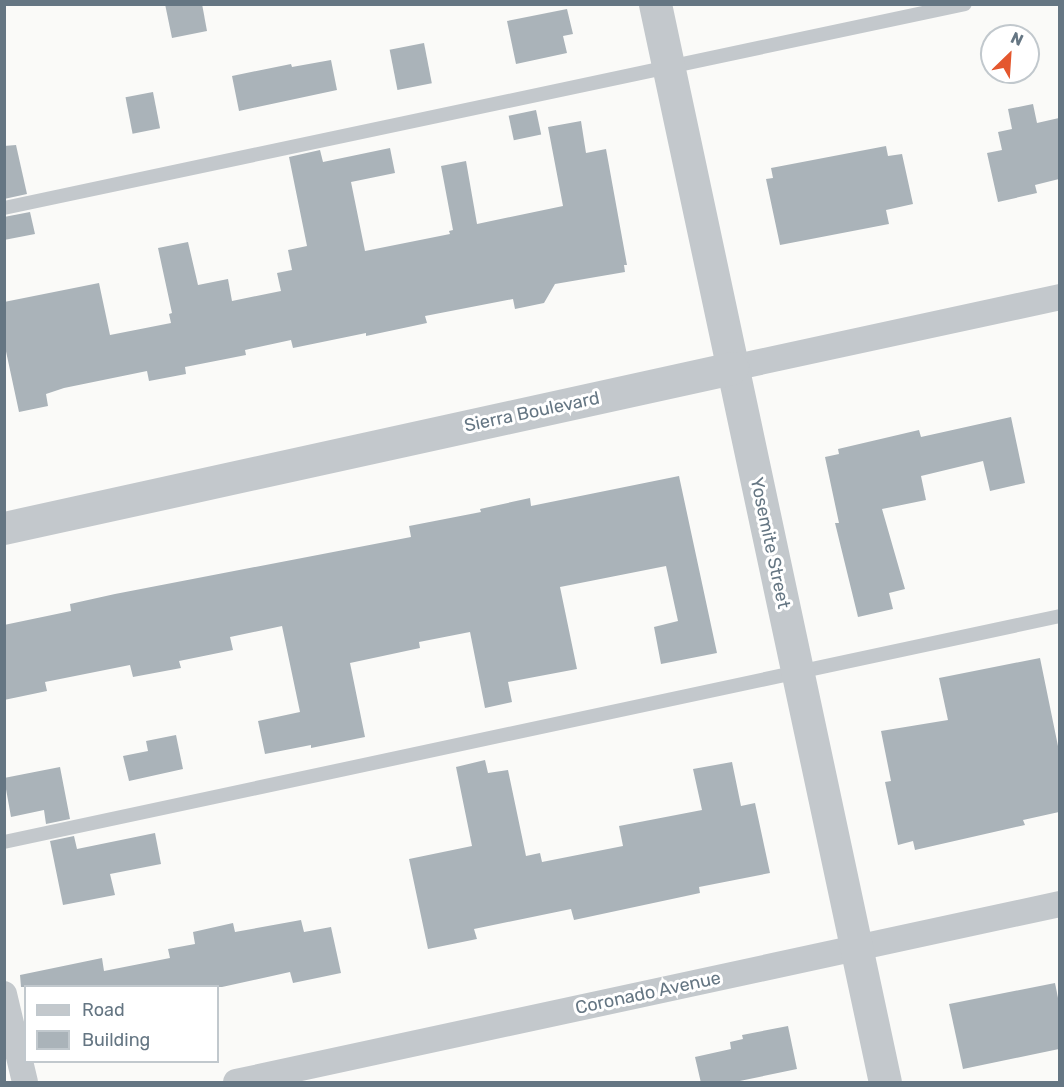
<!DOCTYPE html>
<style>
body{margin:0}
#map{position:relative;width:1064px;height:1087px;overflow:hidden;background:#fafaf8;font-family:Rubik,sans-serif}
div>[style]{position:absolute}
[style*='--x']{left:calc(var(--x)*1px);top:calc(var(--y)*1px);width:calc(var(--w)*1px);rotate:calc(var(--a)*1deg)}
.building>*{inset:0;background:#aab3b9;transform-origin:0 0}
.service>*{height:14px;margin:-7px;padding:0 7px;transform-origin:7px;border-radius:7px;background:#c3c8cc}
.minor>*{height:26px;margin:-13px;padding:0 13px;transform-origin:13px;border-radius:13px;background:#c3c8cc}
.tertiary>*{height:33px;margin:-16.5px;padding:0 16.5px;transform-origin:16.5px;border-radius:16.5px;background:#c3c8cc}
span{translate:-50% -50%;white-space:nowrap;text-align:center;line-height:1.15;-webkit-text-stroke:6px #fff;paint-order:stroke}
.street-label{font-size:18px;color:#657683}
.frame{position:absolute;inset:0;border:6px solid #657683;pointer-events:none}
.legend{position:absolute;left:24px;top:985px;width:195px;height:78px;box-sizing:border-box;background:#fff;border:2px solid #c1c8cd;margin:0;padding:8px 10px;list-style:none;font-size:18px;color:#657683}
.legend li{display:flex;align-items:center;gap:12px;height:30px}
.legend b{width:30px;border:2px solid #c1c8cd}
.north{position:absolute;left:980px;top:24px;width:60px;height:60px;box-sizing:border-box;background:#fff;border:2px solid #c1c8cd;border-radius:50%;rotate:25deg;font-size:16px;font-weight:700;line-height:24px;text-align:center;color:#657683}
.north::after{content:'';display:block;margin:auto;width:21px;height:27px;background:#e4572e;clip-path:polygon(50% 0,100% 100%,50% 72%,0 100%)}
</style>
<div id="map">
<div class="building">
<div style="clip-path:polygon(165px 4px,202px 4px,207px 31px,172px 38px)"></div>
<div style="clip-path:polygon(567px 9px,573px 34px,563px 36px,567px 53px,516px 64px,507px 21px)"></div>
<div style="left:424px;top:43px;width:41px;height:35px;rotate:79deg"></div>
<div style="clip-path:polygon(331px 60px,337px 90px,239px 111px,232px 76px,291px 64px,292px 67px)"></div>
<div style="left:153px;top:92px;width:37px;height:28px;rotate:79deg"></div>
<div style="clip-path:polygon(1033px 104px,1037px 123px,1059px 118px,1059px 179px,1035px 185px,1037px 193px,998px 202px,987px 153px,1002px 150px,998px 132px,1012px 129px,1008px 109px)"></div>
<div style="left:536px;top:110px;width:25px;height:28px;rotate:78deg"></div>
<div style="clip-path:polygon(581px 121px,586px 153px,606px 149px,627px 265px,624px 265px,625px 272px,555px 284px,544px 303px,515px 309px,513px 299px,425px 316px,427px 323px,366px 336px,366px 333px,293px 348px,291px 340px,245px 350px,246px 355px,185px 367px,186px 374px,149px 381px,147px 371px,64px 388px,46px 394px,48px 406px,19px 412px,4px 342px,4px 302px,99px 283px,110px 335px,171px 323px,169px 314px,172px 313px,158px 248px,188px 242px,198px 285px,228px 279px,232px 301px,281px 291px,277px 273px,292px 270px,288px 250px,307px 246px,289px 157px,320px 150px,323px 162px,390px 148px,395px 173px,351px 182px,365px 251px,450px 234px,449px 231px,453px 230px,441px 166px,466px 161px,477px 224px,563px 206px,548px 127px)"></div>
<div style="clip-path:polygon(16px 145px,27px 194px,4px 199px,4px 146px)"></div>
<div style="clip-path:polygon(886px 146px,888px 156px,902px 154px,913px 204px,886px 210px,889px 224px,780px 245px,766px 179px,773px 178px,771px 168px)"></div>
<div style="clip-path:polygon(30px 212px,35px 234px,4px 240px,4px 217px)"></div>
<div style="clip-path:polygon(1011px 417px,1025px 483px,990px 491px,983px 461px,921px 476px,926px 500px,882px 509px,905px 589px,889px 593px,893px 609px,858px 617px,835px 523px,839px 523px,825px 457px,839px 454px,838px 449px,919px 430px,921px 437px)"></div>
<div style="clip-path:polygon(679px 476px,717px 653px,661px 664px,654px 627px,678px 621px,666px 566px,560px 587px,577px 669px,508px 682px,512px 702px,485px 708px,470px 632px,419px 642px,420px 648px,350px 663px,365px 737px,311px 748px,311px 745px,265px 754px,258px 721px,300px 712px,282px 626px,230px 637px,233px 650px,179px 661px,181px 668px,133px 677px,130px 665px,45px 682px,47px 691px,4px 700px,4px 625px,71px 611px,70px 604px,115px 594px,411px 537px,409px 526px,481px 512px,480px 509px,530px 498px,531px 506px)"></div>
<div style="clip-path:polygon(1040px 658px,1059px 751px,1059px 812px,1023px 820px,1025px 825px,915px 850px,913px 841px,898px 845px,885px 782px,891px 781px,881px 731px,948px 720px,939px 678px)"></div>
<div style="clip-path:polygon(176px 735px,183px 769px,129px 781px,123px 756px,148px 751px,146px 741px)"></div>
<div style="clip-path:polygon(485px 760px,488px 773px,508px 770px,526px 856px,540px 853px,542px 862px,623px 846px,619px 826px,702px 810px,693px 769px,732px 762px,741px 806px,755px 803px,770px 873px,699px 887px,700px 893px,574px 920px,571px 909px,474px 929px,477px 939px,428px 949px,409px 859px,472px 846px,456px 767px)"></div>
<div style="clip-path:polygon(60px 767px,70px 819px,46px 824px,44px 810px,11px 817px,4px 778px)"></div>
<div style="clip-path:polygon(155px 833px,161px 864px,110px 874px,115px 895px,63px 905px,50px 841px,74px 836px,77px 849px)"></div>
<div style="clip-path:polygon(301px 920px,304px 932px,331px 927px,341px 973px,293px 983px,290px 972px,222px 987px,21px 987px,20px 975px,102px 958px,104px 971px,170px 958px,168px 949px,195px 944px,193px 932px,233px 923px,235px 932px)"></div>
<div style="clip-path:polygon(1055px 983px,1059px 1003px,1059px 1049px,963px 1069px,949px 1004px)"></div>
<div style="clip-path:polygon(788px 1026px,797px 1069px,730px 1083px,701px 1083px,695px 1057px,731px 1049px,730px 1042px,743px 1039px,742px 1035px)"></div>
</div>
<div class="service">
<div style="--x:4;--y:208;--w:982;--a:-11.98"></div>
<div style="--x:4;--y:842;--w:1080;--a:-12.08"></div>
</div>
<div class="minor">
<div style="--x:732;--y:368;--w:336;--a:-12.2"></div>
<div style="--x:4;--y:994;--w:90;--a:76.6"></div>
<div style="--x:236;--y:1082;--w:843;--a:-12.19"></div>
</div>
<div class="tertiary">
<div style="--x:655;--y:4;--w:1102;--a:77.96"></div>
<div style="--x:4;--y:528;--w:745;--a:-12.4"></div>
</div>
<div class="street-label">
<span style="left:532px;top:412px;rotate:-12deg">Sierra Boulevard</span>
<span style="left:770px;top:543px;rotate:78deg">Yosemite Street</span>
<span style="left:648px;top:993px;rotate:-12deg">Coronado Avenue</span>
</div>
<div class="frame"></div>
<ul class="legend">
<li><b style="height:8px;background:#c3c8cc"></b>Road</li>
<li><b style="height:16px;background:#aab3b9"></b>Building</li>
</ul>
<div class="north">N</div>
</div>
